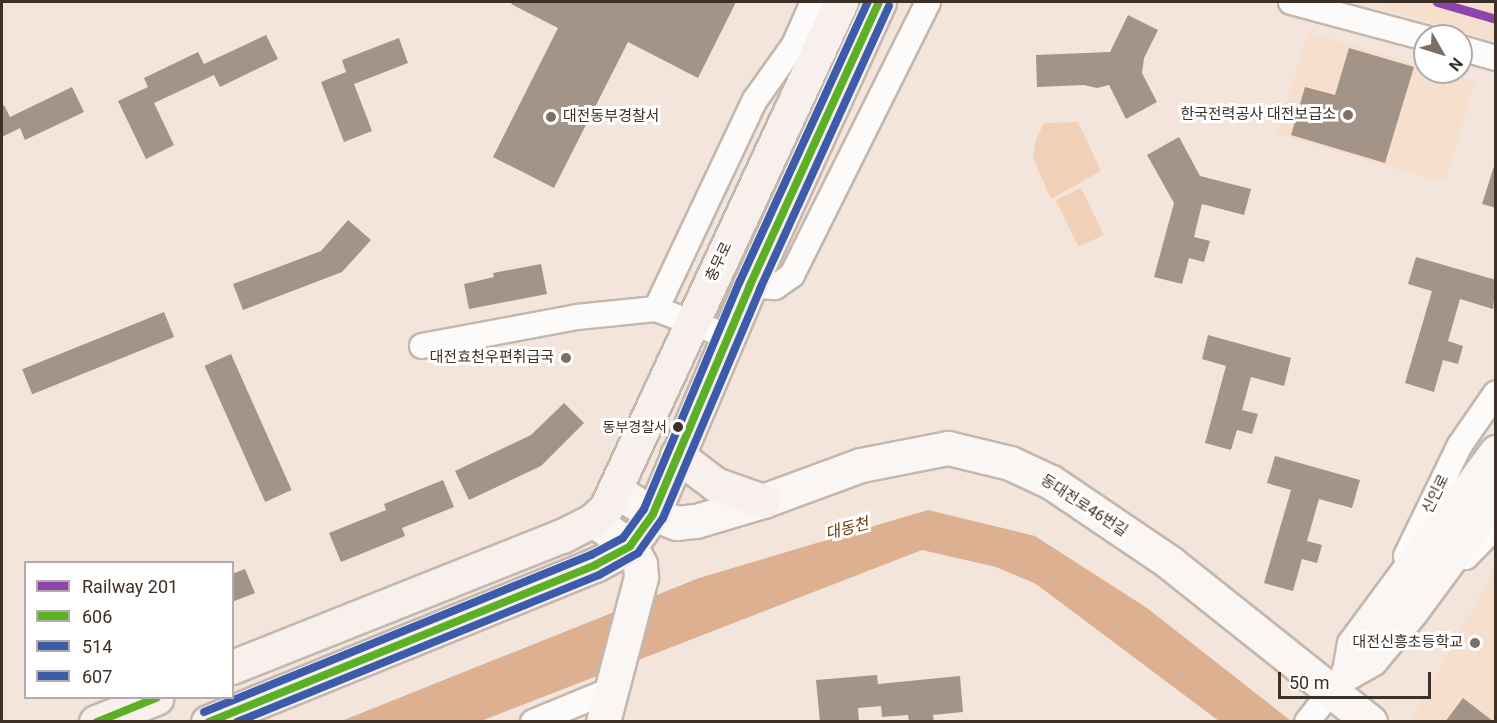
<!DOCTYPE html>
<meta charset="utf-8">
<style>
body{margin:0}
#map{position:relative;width:1497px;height:723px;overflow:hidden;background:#f4e5dc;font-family:Roboto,"Noto Sans KR",sans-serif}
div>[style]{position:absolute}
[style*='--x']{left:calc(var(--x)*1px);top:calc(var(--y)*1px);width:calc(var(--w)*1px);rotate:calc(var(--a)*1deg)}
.built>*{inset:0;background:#f7dfce}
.green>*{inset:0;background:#f2cfb7;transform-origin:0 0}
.water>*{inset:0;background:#dcb091}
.building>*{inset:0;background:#a49387;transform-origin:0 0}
.roads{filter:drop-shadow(2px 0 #c3b7ae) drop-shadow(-2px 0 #c3b7ae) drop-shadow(0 2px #c3b7ae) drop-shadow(0 -2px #c3b7ae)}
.street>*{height:24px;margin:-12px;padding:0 12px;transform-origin:12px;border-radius:12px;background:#fdfbfa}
.secondary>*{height:33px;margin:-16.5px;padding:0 16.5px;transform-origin:16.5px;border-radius:16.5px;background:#faf6f3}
.primary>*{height:33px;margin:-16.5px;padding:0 16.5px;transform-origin:16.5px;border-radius:16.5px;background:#f7f0ec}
.bus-1>*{height:8px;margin:-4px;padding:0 4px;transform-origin:4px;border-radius:4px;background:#5bb025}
.bus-2>*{height:8px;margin:-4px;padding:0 4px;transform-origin:4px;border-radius:4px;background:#3d5bab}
.bus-3>*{height:8px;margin:-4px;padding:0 4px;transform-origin:4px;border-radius:4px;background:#3d5bab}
.rail-1>*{height:9px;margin:-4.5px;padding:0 4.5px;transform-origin:4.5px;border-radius:4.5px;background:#8e44ad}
.dots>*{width:16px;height:16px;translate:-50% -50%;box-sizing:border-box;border:3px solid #fff;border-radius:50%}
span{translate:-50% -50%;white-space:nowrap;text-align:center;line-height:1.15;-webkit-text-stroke:6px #fff;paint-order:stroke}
.bus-label{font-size:14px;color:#3d3027}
.right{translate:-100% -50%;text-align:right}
.poi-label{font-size:15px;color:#3d3027}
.left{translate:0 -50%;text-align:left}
.street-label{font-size:15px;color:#3d3027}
.water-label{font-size:16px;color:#6f3b09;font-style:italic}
.frame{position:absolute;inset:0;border:3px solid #3d3027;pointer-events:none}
.legend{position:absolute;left:24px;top:561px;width:210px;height:138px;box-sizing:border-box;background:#fff;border:2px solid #b1aca9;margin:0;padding:8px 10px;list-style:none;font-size:18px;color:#3d3027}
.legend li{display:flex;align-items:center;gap:12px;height:30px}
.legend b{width:30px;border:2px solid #b1aca9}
.north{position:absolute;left:1413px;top:24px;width:60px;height:60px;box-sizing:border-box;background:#fff;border:2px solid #b1aca9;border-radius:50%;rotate:129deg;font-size:16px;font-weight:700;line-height:24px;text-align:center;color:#3d3027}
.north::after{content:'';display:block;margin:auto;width:21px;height:27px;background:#7d6f66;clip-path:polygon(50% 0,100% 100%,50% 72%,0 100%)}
.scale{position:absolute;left:1278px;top:672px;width:153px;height:27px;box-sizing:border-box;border:3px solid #3d3027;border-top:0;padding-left:8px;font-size:18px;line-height:21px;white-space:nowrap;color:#3d3027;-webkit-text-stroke:4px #fff;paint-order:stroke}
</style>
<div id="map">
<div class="built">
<div style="clip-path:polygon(1359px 2px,1495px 2px,1495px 41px)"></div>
<div style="clip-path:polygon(1308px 32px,1425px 67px,1425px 72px,1443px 72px,1475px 81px,1445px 183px,1277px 134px)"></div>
<div style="clip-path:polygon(1495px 568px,1495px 721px,1417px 722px,1412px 718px)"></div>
</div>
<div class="green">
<div style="clip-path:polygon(1078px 122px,1101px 171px,1051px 199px,1033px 158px,1036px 140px,1044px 123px)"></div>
<div style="left:1081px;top:188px;width:52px;height:28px;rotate:64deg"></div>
</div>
<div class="water">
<div style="clip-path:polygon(928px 510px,1035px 536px,1147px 608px,1291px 721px,1219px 721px,1036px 584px,996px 567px,922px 550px,481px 721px,339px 722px,699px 578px)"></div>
</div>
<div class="building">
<div style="clip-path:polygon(513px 2px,736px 2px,698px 78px,628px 42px,554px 188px,493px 157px,558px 28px,511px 4px)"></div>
<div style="clip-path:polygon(1128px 15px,1158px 30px,1144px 58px,1142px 73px,1157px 102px,1126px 119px,1109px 85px,1097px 88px,1084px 85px,1037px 87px,1036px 55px,1110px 52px)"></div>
<div style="clip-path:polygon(266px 35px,278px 59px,220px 87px,214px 75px,154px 103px,174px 145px,146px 159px,118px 101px,148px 87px,144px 78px,198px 52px,204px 64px)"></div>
<div style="clip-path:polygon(399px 38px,408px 63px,354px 84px,372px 131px,344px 142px,321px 82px,346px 72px,342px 60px)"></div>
<div style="clip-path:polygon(1349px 48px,1414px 67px,1385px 163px,1291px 135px,1305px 87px,1335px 95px)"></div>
<div style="clip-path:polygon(72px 87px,84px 112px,25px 140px,20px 128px,2px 137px,2px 106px,4px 105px,10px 117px)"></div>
<div style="clip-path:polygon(1179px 137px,1200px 176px,1251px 189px,1244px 215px,1202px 204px,1194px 237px,1210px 241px,1204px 262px,1189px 258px,1182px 284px,1154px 277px,1174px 203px,1147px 155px)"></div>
<div style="clip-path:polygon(1495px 163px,1496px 163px,1496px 208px,1482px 204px)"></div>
<div style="clip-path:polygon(348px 220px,371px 240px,342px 272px,243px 310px,233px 284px,321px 251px)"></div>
<div style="clip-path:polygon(1416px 257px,1496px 280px,1493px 309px,1460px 299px,1448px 341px,1463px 346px,1458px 364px,1443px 360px,1434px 392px,1405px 383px,1432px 291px,1408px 284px)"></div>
<div style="clip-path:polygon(541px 264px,547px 294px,469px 309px,464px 284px,494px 277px,493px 273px)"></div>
<div style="left:164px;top:312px;width:27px;height:153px;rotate:68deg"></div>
<div style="clip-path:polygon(1208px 335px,1291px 358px,1284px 386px,1251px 377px,1242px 410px,1258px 414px,1252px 434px,1237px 430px,1231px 450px,1205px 443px,1226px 366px,1202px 359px)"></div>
<div style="left:231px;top:354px;width:149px;height:29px;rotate:66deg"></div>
<div style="clip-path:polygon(564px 403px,584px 423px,541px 466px,469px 500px,455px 471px,531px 435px)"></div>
<div style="clip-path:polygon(1275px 456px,1360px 480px,1352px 508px,1319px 499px,1307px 541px,1322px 545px,1317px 563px,1302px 559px,1293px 591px,1264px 583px,1291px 490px,1267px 483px)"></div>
<div style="clip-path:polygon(443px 480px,454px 507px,402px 528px,405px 536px,341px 562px,329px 533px,386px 510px,384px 504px)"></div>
<div style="clip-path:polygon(245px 569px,255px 593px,232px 602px,232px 574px)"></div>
<div style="clip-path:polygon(877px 675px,878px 684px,960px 676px,963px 712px,933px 715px,934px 722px,909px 722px,908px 715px,882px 717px,881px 706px,858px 708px,859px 722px,820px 722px,816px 680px)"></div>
<div style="clip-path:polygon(1463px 698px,1494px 722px,1445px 722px)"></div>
</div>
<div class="roads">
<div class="street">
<div style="--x:1291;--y:2;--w:139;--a:15"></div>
<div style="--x:1461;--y:48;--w:36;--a:16"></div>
<div style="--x:750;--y:285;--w:25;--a:5"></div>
<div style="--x:775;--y:287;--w:21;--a:-35"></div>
<div style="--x:792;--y:275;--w:305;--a:-63.5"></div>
<div style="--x:656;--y:309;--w:231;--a:-64.7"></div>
<div style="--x:755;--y:100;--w:67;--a:-54.7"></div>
<div style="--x:794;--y:45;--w:47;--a:-66.2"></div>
<div style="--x:422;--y:346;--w:158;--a:-10.6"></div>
<div style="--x:577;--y:317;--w:79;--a:-5.8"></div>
<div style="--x:656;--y:309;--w:79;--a:20.7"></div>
<div style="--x:1406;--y:556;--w:123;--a:-64.1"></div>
<div style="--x:1460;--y:445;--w:63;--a:-55.3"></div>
<div style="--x:1466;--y:557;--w:43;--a:-45.9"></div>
<div style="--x:533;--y:722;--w:87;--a:-22.4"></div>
<div style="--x:1307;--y:722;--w:42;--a:-51.8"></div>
</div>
<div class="secondary">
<div style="--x:615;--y:490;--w:45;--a:32.3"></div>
<div style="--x:653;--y:514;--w:25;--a:21"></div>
<div style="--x:676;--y:523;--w:20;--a:-6"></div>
<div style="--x:696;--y:521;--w:70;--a:-16.6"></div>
<div style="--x:763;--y:501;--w:104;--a:-20.2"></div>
<div style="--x:861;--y:465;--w:89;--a:-11.1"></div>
<div style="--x:948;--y:448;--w:64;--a:13.6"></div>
<div style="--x:1010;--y:463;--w:45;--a:24.9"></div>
<div style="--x:1051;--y:482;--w:143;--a:34.1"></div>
<div style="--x:1169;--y:562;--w:257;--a:38.5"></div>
<div style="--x:593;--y:520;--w:45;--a:35.1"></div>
<div style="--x:630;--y:546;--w:21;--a:61"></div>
<div style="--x:640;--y:564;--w:13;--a:86"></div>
<div style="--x:641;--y:577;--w:150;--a:104.7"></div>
<div style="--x:1349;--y:671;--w:27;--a:-80"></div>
<div style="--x:1354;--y:644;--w:239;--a:-53.5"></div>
<div style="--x:1348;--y:672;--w:26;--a:-29"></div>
<div style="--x:1371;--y:659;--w:62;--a:-50.2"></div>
<div style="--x:1411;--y:611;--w:143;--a:-53.5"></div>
</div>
<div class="primary">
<div style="--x:677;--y:455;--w:48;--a:37.3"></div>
<div style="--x:715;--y:484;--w:51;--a:19.5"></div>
<div style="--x:232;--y:667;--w:355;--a:-21.7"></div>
<div style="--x:562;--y:536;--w:35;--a:-27"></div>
<div style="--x:593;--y:520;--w:18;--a:-43"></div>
<div style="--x:606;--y:508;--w:558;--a:-65.09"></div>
<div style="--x:96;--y:722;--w:65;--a:-21.8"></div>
<div style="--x:208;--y:722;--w:418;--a:-22.1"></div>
<div style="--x:595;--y:565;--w:40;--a:-28"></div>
<div style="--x:630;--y:546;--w:39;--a:-54"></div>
<div style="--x:653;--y:514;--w:249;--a:-67"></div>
<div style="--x:750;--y:285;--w:311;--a:-65.5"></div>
</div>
</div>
<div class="bus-1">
<div style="--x:97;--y:722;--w:64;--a:-22.1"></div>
<div style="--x:209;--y:722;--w:417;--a:-22.1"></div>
<div style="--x:595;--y:565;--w:40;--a:-28"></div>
<div style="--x:630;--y:546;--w:39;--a:-54"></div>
<div style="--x:653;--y:514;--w:249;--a:-67"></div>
<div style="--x:750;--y:285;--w:311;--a:-65.5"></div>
</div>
<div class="bus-2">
<div style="--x:237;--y:722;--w:391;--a:-22.1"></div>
<div style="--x:599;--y:575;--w:45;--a:-29.4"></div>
<div style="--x:638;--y:553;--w:43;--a:-54.5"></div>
<div style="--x:663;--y:518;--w:249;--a:-67"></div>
<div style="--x:760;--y:289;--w:311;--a:-65.5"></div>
</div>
<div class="bus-3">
<div style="--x:204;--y:712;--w:418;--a:-22.1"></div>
<div style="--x:591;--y:555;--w:36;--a:-28"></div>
<div style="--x:623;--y:538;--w:36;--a:-54"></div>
<div style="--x:644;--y:509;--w:247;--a:-67.2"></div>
<div style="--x:740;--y:281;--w:307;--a:-65.4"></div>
</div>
<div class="rail-1">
<div style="--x:1437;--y:2;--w:61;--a:16.1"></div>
</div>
<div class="dots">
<div style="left:1348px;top:115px;background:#7d6f66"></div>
<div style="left:551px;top:117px;background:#7d6f66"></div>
<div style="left:566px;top:358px;background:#7d6f66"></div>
<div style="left:678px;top:427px;background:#3d3027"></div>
<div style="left:1475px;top:643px;background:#7d6f66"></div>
</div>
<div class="bus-label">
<span class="right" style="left:667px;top:427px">동부경찰서</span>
</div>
<div class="poi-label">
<span class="right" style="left:1336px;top:115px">한국전력공사 대전보급소</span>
<span class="left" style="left:563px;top:117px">대전동부경찰서</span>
<span class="right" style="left:554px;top:358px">대전효천우편취급국</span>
<span class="right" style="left:1463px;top:643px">대전신흥초등학교</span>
</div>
<div class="street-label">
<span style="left:719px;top:262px;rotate:-65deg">충무로</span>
<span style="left:1436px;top:494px;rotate:-64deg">신인로</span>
<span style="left:1084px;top:506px;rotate:33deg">동대전로46번길</span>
</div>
<div class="water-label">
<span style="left:847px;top:529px;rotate:-15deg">대동천</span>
</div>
<div class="frame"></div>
<ul class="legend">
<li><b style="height:8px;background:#8e44ad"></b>Railway 201</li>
<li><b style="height:8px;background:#5bb025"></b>606</li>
<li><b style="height:8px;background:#3d5bab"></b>514</li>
<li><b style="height:8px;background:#3d5bab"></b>607</li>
</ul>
<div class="north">N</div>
<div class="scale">50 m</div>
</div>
